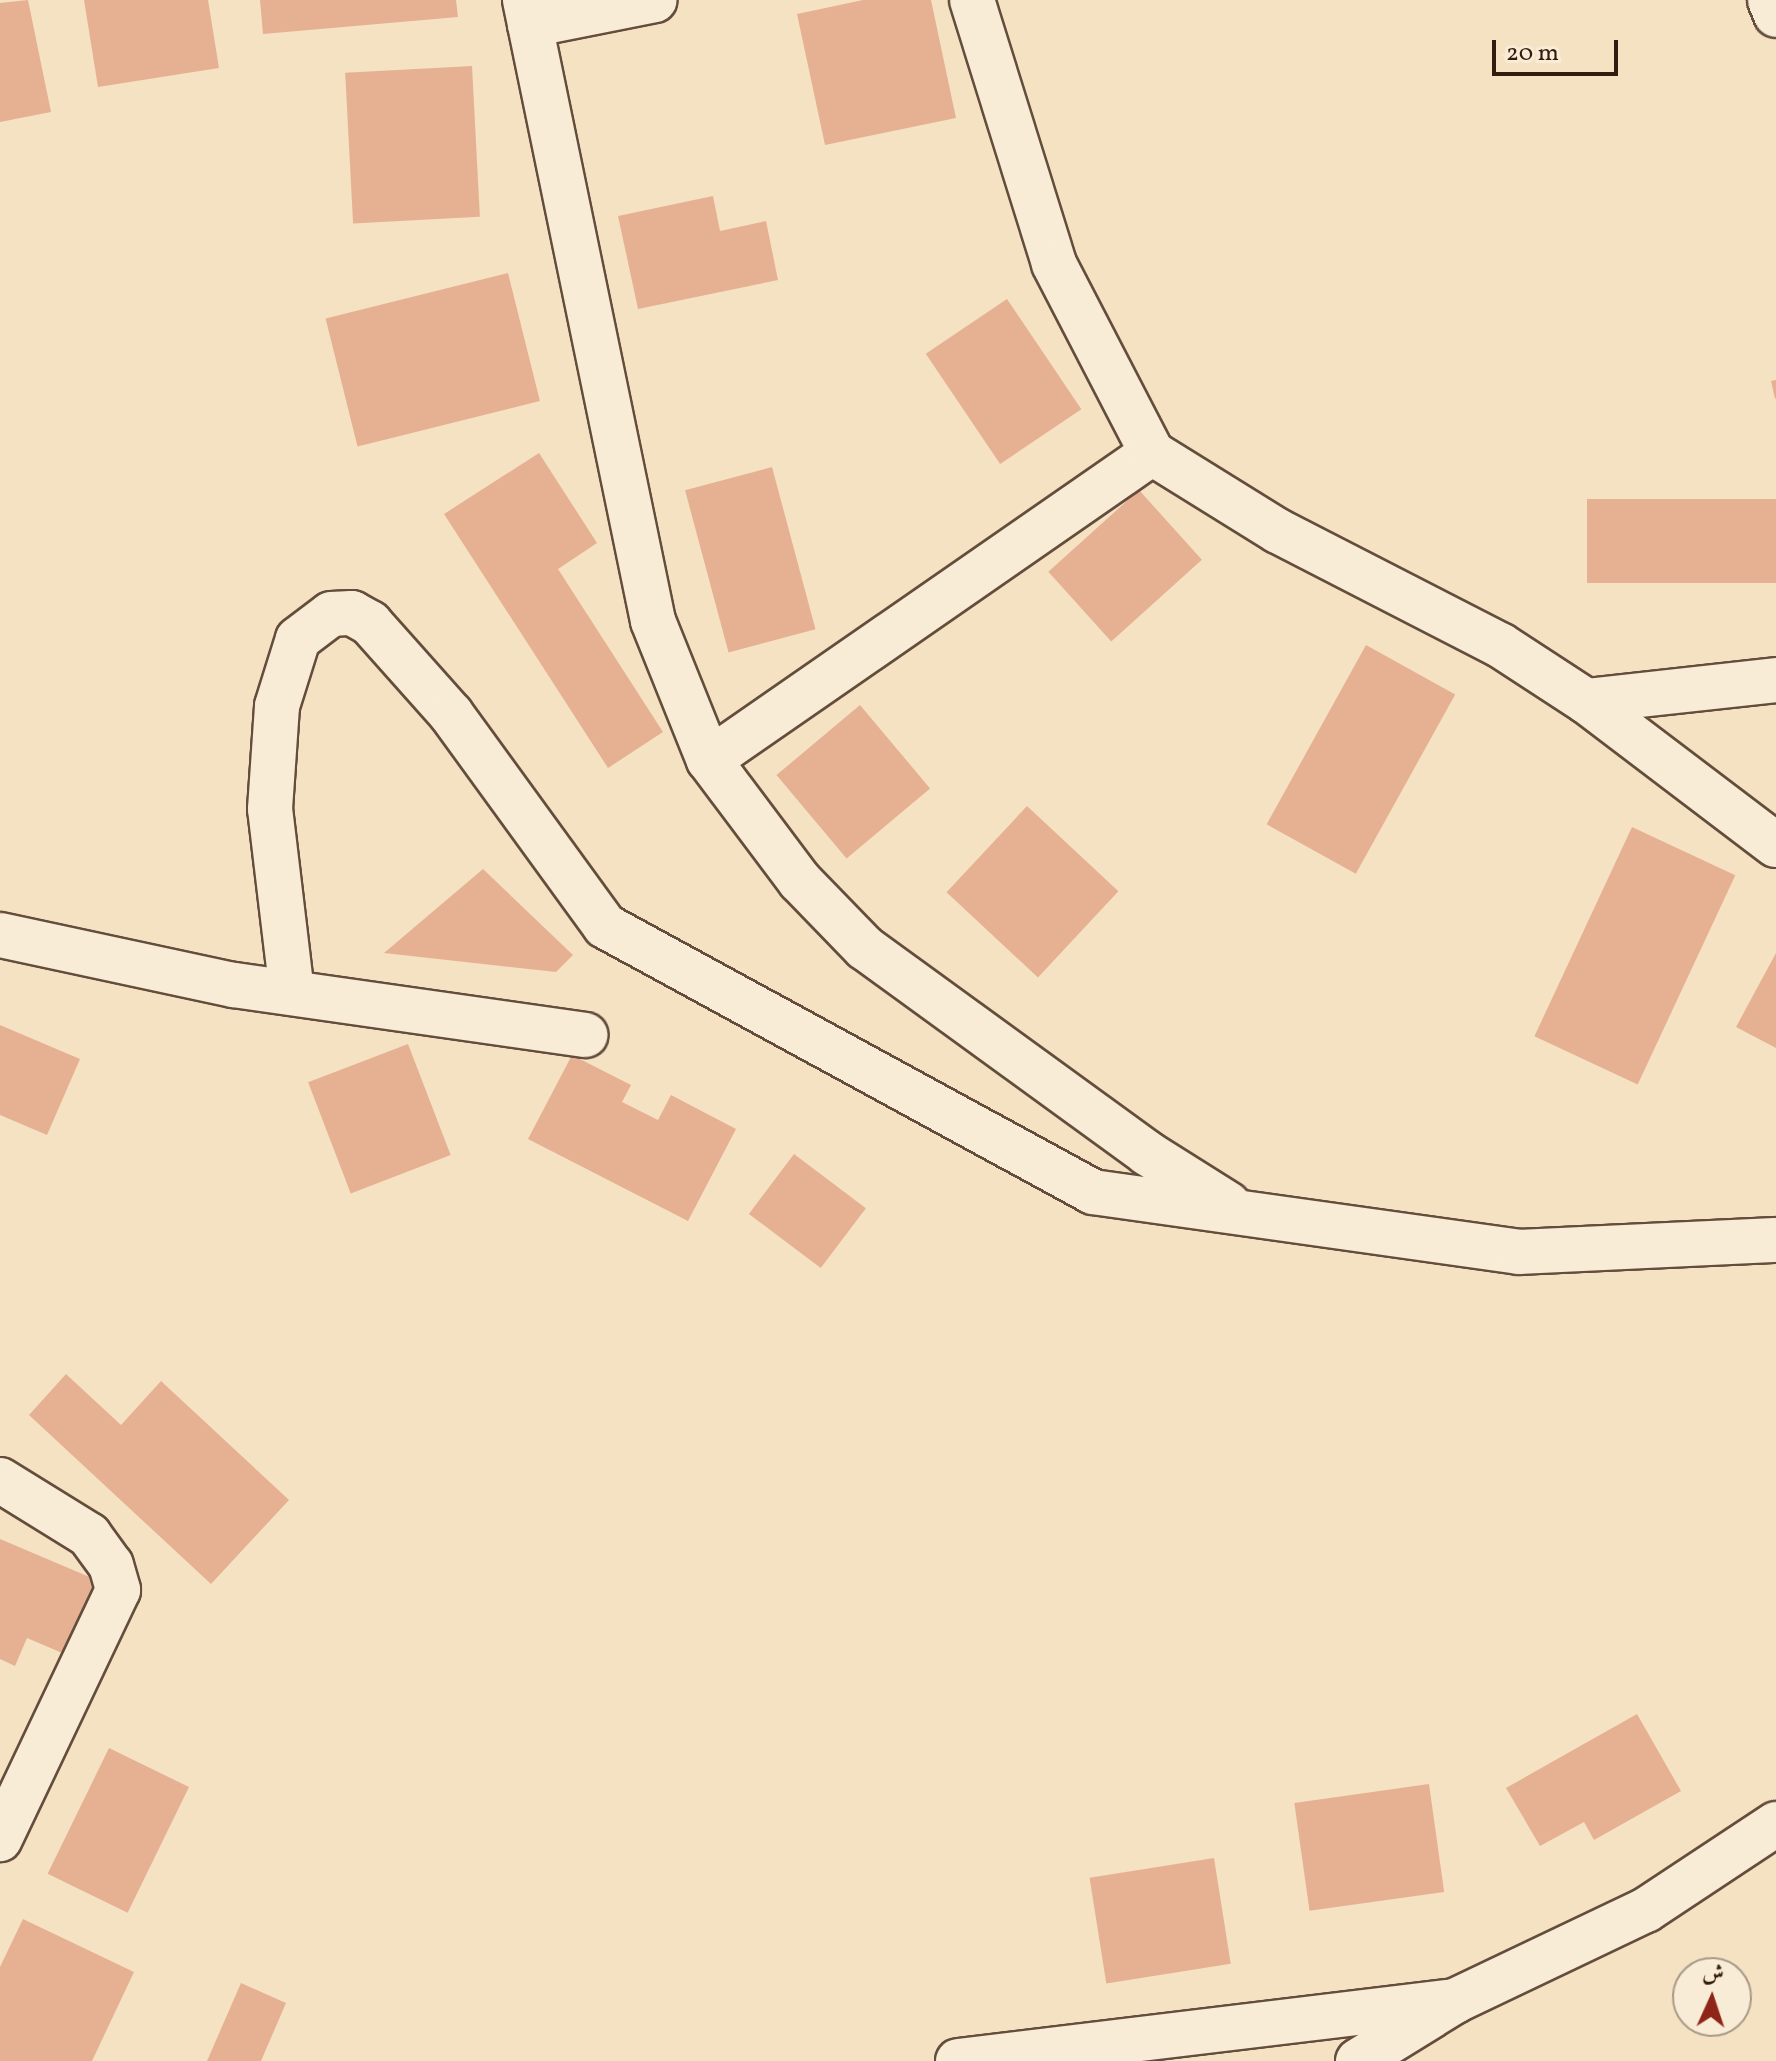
<!DOCTYPE html>
<meta charset="utf-8">
<style>
body{margin:0}
#map{position:relative;width:1776px;height:2061px;overflow:hidden;background:#f5e2c2;font-family:Vollkorn,Amiri,serif}
div>[style]{position:absolute}
[style*='--x']{left:calc(var(--x)*1px);top:calc(var(--y)*1px);width:calc(var(--w)*1px);rotate:calc(var(--a)*1deg)}
.building>*{inset:0;background:#e6b192;transform-origin:0 0}
.roads{filter:drop-shadow(2px 0 #644d3c) drop-shadow(-2px 0 #644d3c) drop-shadow(0 2px #644d3c) drop-shadow(0 -2px #644d3c)}
.minor>*{height:44px;margin:-22px;padding:0 22px;transform-origin:22px;border-radius:22px;background:#f8ecd7}
span{translate:-50% -50%;white-space:nowrap;text-align:center;line-height:1.15;-webkit-text-stroke:7px #f8ecd7;paint-order:stroke}
.north{position:absolute;left:1672px;top:1957px;width:80px;height:80px;box-sizing:border-box;background:#f8ecd7;border:2px solid #aa9887;border-radius:50%;rotate:3deg;font-size:22px;font-weight:700;line-height:32px;text-align:center;color:#341b0f}
.north::after{content:'';display:block;margin:auto;width:28px;height:36px;background:#8f2418;clip-path:polygon(50% 0,100% 100%,50% 72%,0 100%)}
.scale{position:absolute;left:1492px;top:40px;width:126px;height:36px;box-sizing:border-box;border:4px solid #341b0f;border-top:0;padding-left:10px;font-size:24px;line-height:28px;white-space:nowrap;color:#341b0f;-webkit-text-stroke:6px #f8ecd7;paint-order:stroke}
</style>
<div id="map">
<div class="building">
<div style="clip-path:polygon(28px 0,51px 112px,0 122px,0 3px)"></div>
<div style="clip-path:polygon(84px 0,208px 0,219px 68px,98px 87px)"></div>
<div style="clip-path:polygon(260px 0,456px 0,458px 17px,263px 34px)"></div>
<div style="clip-path:polygon(863px 0,931px 0,956px 118px,825px 145px,797px 14px)"></div>
<div style="left:472px;top:66px;width:151px;height:127px;rotate:87deg"></div>
<div style="clip-path:polygon(713px 196px,720px 231px,766px 221px,778px 280px,638px 309px,618px 216px)"></div>
<div style="left:508px;top:273px;width:132px;height:188px;rotate:76deg"></div>
<div style="left:1007px;top:299px;width:133px;height:98px;rotate:56deg"></div>
<div style="clip-path:polygon(1776px 380px,1776px 398px,1775px 399px,1771px 381px)"></div>
<div style="clip-path:polygon(539px 453px,597px 543px,558px 569px,663px 732px,608px 768px,444px 514px)"></div>
<div style="left:772px;top:467px;width:168px;height:90px;rotate:75deg"></div>
<div style="left:1139px;top:490px;width:94px;height:122px;rotate:48deg"></div>
<div style="left:1776px;top:499px;width:84px;height:189px;rotate:90deg"></div>
<div style="left:1366px;top:645px;width:102px;height:205px;rotate:29deg"></div>
<div style="left:860px;top:705px;width:109px;height:109px;rotate:50deg"></div>
<div style="left:1027px;top:806px;width:125px;height:118px;rotate:43deg"></div>
<div style="left:1632px;top:827px;width:114px;height:231px;rotate:25deg"></div>
<div style="clip-path:polygon(483px 869px,573px 955px,556px 972px,384px 953px)"></div>
<div style="clip-path:polygon(1776px 953px,1776px 1048px,1736px 1027px)"></div>
<div style="clip-path:polygon(0 1025px,80px 1059px,47px 1135px,0 1115px)"></div>
<div style="left:408px;top:1044px;width:119px;height:107px;rotate:69deg"></div>
<div style="clip-path:polygon(572px 1055px,631px 1085px,622px 1102px,658px 1120px,671px 1095px,736px 1129px,688px 1221px,528px 1139px)"></div>
<div style="left:794px;top:1154px;width:90px;height:75px;rotate:37deg"></div>
<div style="clip-path:polygon(66px 1374px,121px 1425px,161px 1381px,289px 1500px,211px 1584px,29px 1415px)"></div>
<div style="clip-path:polygon(0 1539px,99px 1581px,67px 1655px,27px 1638px,15px 1666px,0 1659px)"></div>
<div style="clip-path:polygon(1637px 1714px,1681px 1791px,1594px 1840px,1584px 1822px,1540px 1846px,1506px 1788px)"></div>
<div style="left:109px;top:1748px;width:89px;height:140px;rotate:26deg"></div>
<div style="left:1429px;top:1784px;width:109px;height:136px;rotate:82deg"></div>
<div style="left:1214px;top:1858px;width:107px;height:126px;rotate:81deg"></div>
<div style="clip-path:polygon(23px 1919px,134px 1972px,92px 2061px,0 2061px,0 1967px)"></div>
<div style="clip-path:polygon(241px 1983px,286px 2003px,261px 2061px,207px 2061px)"></div>
</div>
<div class="roads">
<div class="minor">
<div style="--x:525;--y:0;--w:634;--a:78.35"></div>
<div style="--x:653;--y:621;--w:150;--a:68.1"></div>
<div style="--x:709;--y:760;--w:539;--a:-34.72"></div>
<div style="--x:972;--y:0;--w:276;--a:72.7"></div>
<div style="--x:1054;--y:264;--w:213;--a:62.6"></div>
<div style="--x:1152;--y:453;--w:148;--a:31.8"></div>
<div style="--x:1278;--y:531;--w:250;--a:27.2"></div>
<div style="--x:1500;--y:645;--w:103;--a:33.1"></div>
<div style="--x:1586;--y:701;--w:191;--a:-6.3"></div>
<div style="--x:1770;--y:0;--w:16;--a:68"></div>
<div style="--x:530;--y:25;--w:127;--a:-11.3"></div>
<div style="--x:1586;--y:701;--w:238;--a:37.2"></div>
<div style="--x:709;--y:760;--w:151;--a:53.1"></div>
<div style="--x:800;--y:881;--w:93;--a:45.9"></div>
<div style="--x:865;--y:948;--w:349;--a:36"></div>
<div style="--x:1147;--y:1153;--w:96;--a:32.2"></div>
<div style="--x:0;--y:935;--w:239;--a:12.1"></div>
<div style="--x:234;--y:985;--w:355;--a:8.1"></div>
<div style="--x:292;--y:993;--w:185;--a:-96.8"></div>
<div style="--x:270;--y:809;--w:103;--a:-86.1"></div>
<div style="--x:277;--y:706;--w:70;--a:-72.6"></div>
<div style="--x:298;--y:639;--w:41;--a:-37.1"></div>
<div style="--x:331;--y:614;--w:21;--a:-3"></div>
<div style="--x:352;--y:613;--w:21;--a:29"></div>
<div style="--x:370;--y:623;--w:122;--a:48.3"></div>
<div style="--x:451;--y:714;--w:262;--a:54"></div>
<div style="--x:605;--y:926;--w:556;--a:28.59"></div>
<div style="--x:1093;--y:1192;--w:430;--a:8"></div>
<div style="--x:1519;--y:1252;--w:257;--a:-2.7"></div>
<div style="--x:0;--y:1480;--w:105;--a:31.7"></div>
<div style="--x:89;--y:1535;--w:37;--a:54"></div>
<div style="--x:111;--y:1565;--w:26;--a:74"></div>
<div style="--x:118;--y:1590;--w:276;--a:115.4"></div>
<div style="--x:958;--y:2061;--w:501;--a:-6.88"></div>
<div style="--x:1358;--y:2061;--w:114;--a:-31.7"></div>
<div style="--x:1455;--y:2001;--w:212;--a:-25.5"></div>
<div style="--x:1646;--y:1910;--w:156;--a:-33.5"></div>
</div>
</div>
<div class="north">ش</div>
<div class="scale">20 m</div>
</div>
